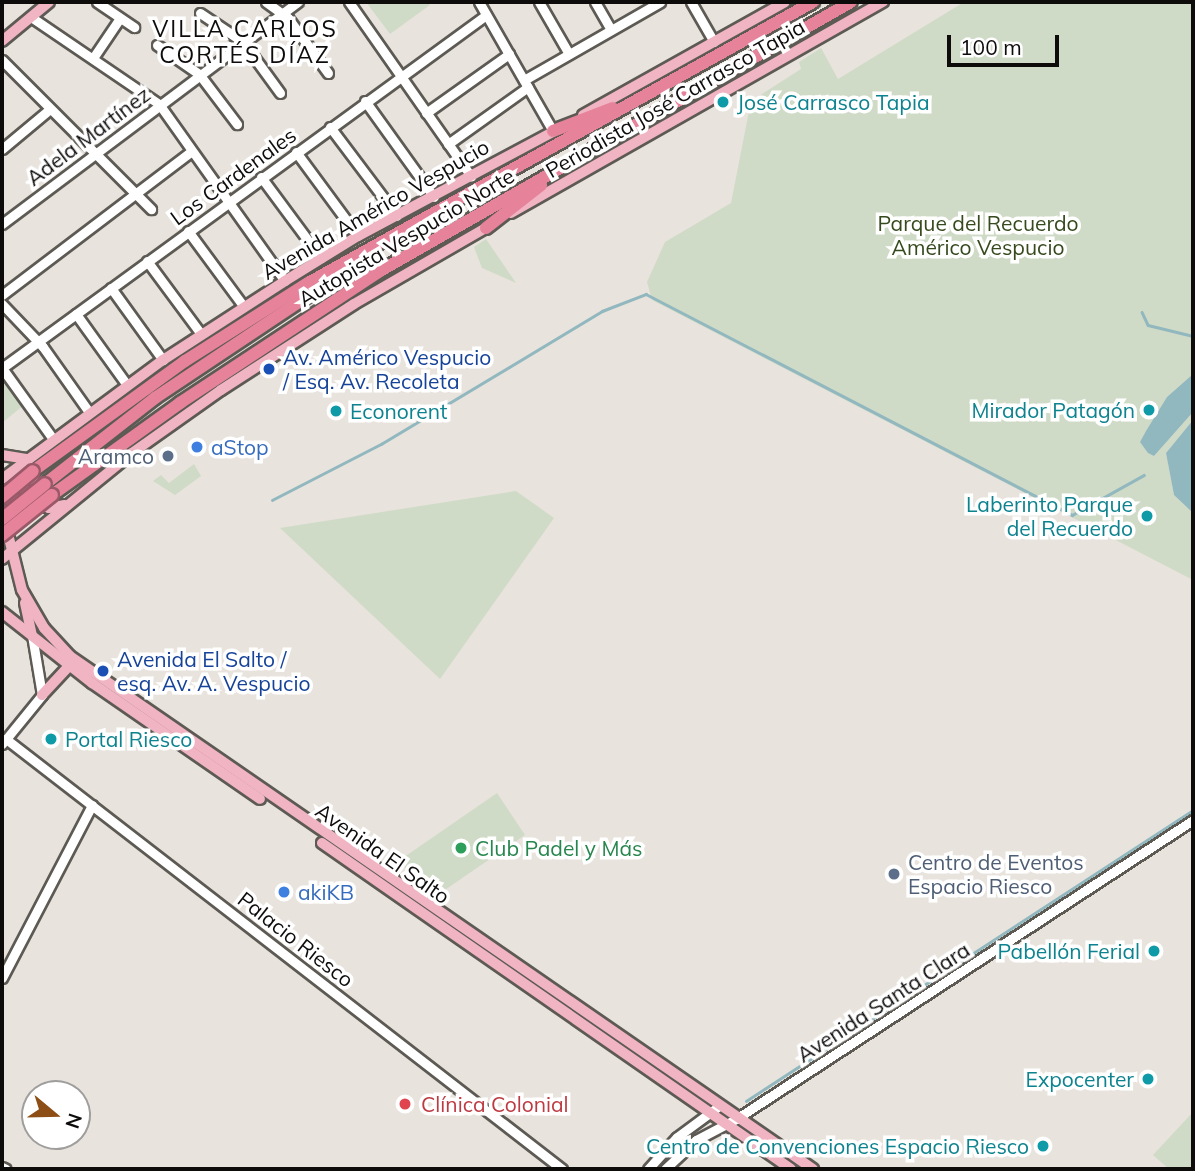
<!DOCTYPE html>
<meta charset="utf-8">
<style>
body{margin:0}
#map{position:relative;width:1195px;height:1171px;overflow:hidden;background:#e8e3dd;font-family:Mulish,sans-serif}
div>[style]{position:absolute}
[style*='--x']{left:calc(var(--x)*1px);top:calc(var(--y)*1px);width:calc(var(--w)*1px);rotate:calc(var(--a)*1deg)}
.green>*{inset:0;background:#d0dbc7}
.water>*{inset:0;background:#91b7bf}
.stream>*{height:2.5px;margin:-1.25px;padding:0 1.25px;transform-origin:1.25px;border-radius:1.25px;background:#91b7bf}
.roads{filter:drop-shadow(2px 0 #5d5a54) drop-shadow(-2px 0 #5d5a54) drop-shadow(0 2px #5d5a54) drop-shadow(0 -2px #5d5a54)}
.minor>*{height:9px;margin:-4.5px;padding:0 4.5px;transform-origin:4.5px;border-radius:4.5px;background:#fff}
.major>*{height:10px;margin:-5px;padding:0 5px;transform-origin:5px;border-radius:5px;background:#f0b4c2}
.highway>*{height:12px;margin:-6px;padding:0 6px;transform-origin:6px;border-radius:6px;background:#e6829a}
.bridges{filter:drop-shadow(2px 0 #9a5968) drop-shadow(-2px 0 #9a5968) drop-shadow(0 2px #9a5968) drop-shadow(0 -2px #9a5968)}
.highway-bridge>*{height:12px;margin:-6px;padding:0 6px;transform-origin:6px;border-radius:6px;background:#e6829a}
.dots>*{width:19px;height:19px;translate:-50% -50%;box-sizing:border-box;border:4px solid #fff;border-radius:50%}
span{translate:-50% -50%;white-space:nowrap;text-align:center;line-height:1.15;-webkit-text-stroke:7px #fff;paint-order:stroke}
.street-label{font-size:21px;color:#0e0c0b}
.culture-label{font-size:21px;color:#0d838f}
.left{translate:0 -50%;text-align:left}
.right{translate:-100% -50%;text-align:right}
.park-label{font-size:21px;color:#364a1e}
.transit-label{font-size:21px;color:#164399}
.shop-label{font-size:21px;color:#366cbe}
.service-label{font-size:21px;color:#4e5e75}
.leisure-label{font-size:21px;color:#27864d}
.health-label{font-size:21px;color:#be3a42}
.neighbourhood-label{font-size:23px;color:#0e0c0b;letter-spacing:2px}
.frame{position:absolute;inset:0;border:4px solid #0e0c0b;pointer-events:none}
.north{position:absolute;left:21px;top:1080px;width:70px;height:70px;box-sizing:border-box;background:#fff;border:2px solid #9f9e9d;border-radius:50%;rotate:109deg;font-size:19px;font-weight:700;line-height:28px;text-align:center;color:#0e0c0b}
.north::after{content:'';display:block;margin:auto;width:24px;height:32px;background:#8d4e15;clip-path:polygon(50% 0,100% 100%,50% 72%,0 100%)}
.scale{position:absolute;left:947px;top:35px;width:112px;height:32px;box-sizing:border-box;border:4px solid #0e0c0b;border-top:0;padding-left:9px;font-size:21px;line-height:24px;white-space:nowrap;color:#0e0c0b;-webkit-text-stroke:5px #fff;paint-order:stroke}
</style>
<div id="map">
<div class="green">
<div style="clip-path:polygon(366px 2px,427px 2px,430px 5px,390px 34px)"></div>
<div style="clip-path:polygon(964px 2px,1193px 2px,1193px 374px,1167px 397px,1140px 442px,1154px 456px,1193px 412px,1193px 420px,1166px 453px,1174px 495px,1193px 513px,1193px 580px,652px 300px,647px 282px,665px 242px,731px 203px,751px 101px,801px 69px,799px 62px,821px 48px,838px 79px)"></div>
<div style="clip-path:polygon(486px 239px,516px 283px,482px 268px,474px 247px)"></div>
<div style="clip-path:polygon(2px 374px,25px 404px,2px 423px)"></div>
<div style="clip-path:polygon(194px 464px,201px 476px,175px 495px,153px 481px,161px 475px,169px 483px)"></div>
<div style="clip-path:polygon(516px 491px,554px 518px,440px 679px,280px 528px)"></div>
<div style="clip-path:polygon(497px 793px,525px 835px,439px 894px,397px 862px)"></div>
<div style="clip-path:polygon(1193px 1112px,1193px 1169px,1169px 1169px,1153px 1155px)"></div>
</div>
<div class="water">
<div style="clip-path:polygon(1193px 374px,1193px 412px,1154px 456px,1148px 453px,1140px 442px,1146px 431px,1167px 397px)"></div>
<div style="clip-path:polygon(1193px 420px,1193px 513px,1174px 495px,1166px 453px)"></div>
</div>
<div class="stream">
<div style="--x:1142;--y:312;--w:14;--a:65"></div>
<div style="--x:1148;--y:325;--w:46;--a:13.7"></div>
<div style="--x:272;--y:500;--w:123;--a:-27.2"></div>
<div style="--x:381;--y:444;--w:258;--a:-31"></div>
<div style="--x:602;--y:311;--w:47;--a:-21.1"></div>
<div style="--x:646;--y:294;--w:480;--a:27.4"></div>
<div style="--x:1072;--y:515;--w:82;--a:-29.1"></div>
<div style="--x:746;--y:1101;--w:533;--a:-33.06"></div>
</div>
<div class="roads">
<div class="minor">
<div style="--x:97;--y:2;--w:45;--a:34"></div>
<div style="--x:266;--y:2;--w:27;--a:36"></div>
<div style="--x:288;--y:18;--w:68;--a:54"></div>
<div style="--x:349;--y:2;--w:213;--a:55"></div>
<div style="--x:479;--y:2;--w:149;--a:60.2"></div>
<div style="--x:539;--y:2;--w:60;--a:60"></div>
<div style="--x:595;--y:2;--w:32;--a:60"></div>
<div style="--x:691;--y:2;--w:46;--a:60.1"></div>
<div style="--x:200;--y:13;--w:52;--a:34"></div>
<div style="--x:243;--y:42;--w:63;--a:54"></div>
<div style="--x:31;--y:17;--w:155;--a:34.2"></div>
<div style="--x:159;--y:104;--w:217;--a:54.6"></div>
<div style="--x:157;--y:45;--w:51;--a:34.6"></div>
<div style="--x:199;--y:74;--w:63;--a:52.8"></div>
<div style="--x:93;--y:58;--w:48;--a:-56"></div>
<div style="--x:2;--y:60;--w:211;--a:45"></div>
<div style="--x:524;--y:80;--w:157;--a:-29.8"></div>
<div style="--x:365;--y:101;--w:118;--a:54.3"></div>
<div style="--x:426;--y:113;--w:102;--a:-35.4"></div>
<div style="--x:330;--y:127;--w:111;--a:53"></div>
<div style="--x:448;--y:144;--w:98;--a:-35.5"></div>
<div style="--x:2;--y:149;--w:62;--a:-39.8"></div>
<div style="--x:296;--y:152;--w:104;--a:53.6"></div>
<div style="--x:261;--y:177;--w:101;--a:53.5"></div>
<div style="--x:2;--y:224;--w:370;--a:-36.9"></div>
<div style="--x:188;--y:231;--w:94;--a:53.6"></div>
<div style="--x:147;--y:261;--w:91;--a:53.5"></div>
<div style="--x:111;--y:288;--w:89;--a:54.2"></div>
<div style="--x:2;--y:295;--w:238;--a:-37.2"></div>
<div style="--x:2;--y:304;--w:59;--a:46.4"></div>
<div style="--x:43;--y:347;--w:80;--a:54.7"></div>
<div style="--x:76;--y:314;--w:87;--a:54.3"></div>
<div style="--x:2;--y:368;--w:599;--a:-36.1"></div>
<div style="--x:2;--y:368;--w:87;--a:54.3"></div>
<div style="--x:6;--y:739;--w:703;--a:37.72"></div>
<div style="--x:2;--y:744;--w:63;--a:-50.8"></div>
<div style="--x:42;--y:695;--w:61;--a:-99.5"></div>
<div style="--x:2;--y:978;--w:195;--a:-62.5"></div>
<div style="--x:2;--y:1167;--w:4;--a:27"></div>
<div style="--x:648;--y:1169;--w:43;--a:-47.8"></div>
<div style="--x:677;--y:1137;--w:52;--a:-36.4"></div>
<div style="--x:665;--y:1169;--w:42;--a:-43.1"></div>
<div style="--x:696;--y:1140;--w:45;--a:-27.7"></div>
<div style="--x:736;--y:1119;--w:546;--a:-33.2"></div>
</div>
<div class="major">
<div style="--x:2;--y:41;--w:61;--a:-39.7"></div>
<div style="--x:583;--y:115;--w:231;--a:-29.2"></div>
<div style="--x:511;--y:213;--w:428;--a:-29.6"></div>
<div style="--x:2;--y:455;--w:26;--a:9"></div>
<div style="--x:22;--y:474;--w:16;--a:83"></div>
<div style="--x:24;--y:490;--w:18;--a:47"></div>
<div style="--x:36;--y:503;--w:14;--a:21"></div>
<div style="--x:49;--y:508;--w:16;--a:-11"></div>
<div style="--x:2;--y:479;--w:200;--a:-36.5"></div>
<div style="--x:163;--y:360;--w:145;--a:-32.9"></div>
<div style="--x:285;--y:281;--w:86;--a:-31.7"></div>
<div style="--x:358;--y:236;--w:229;--a:-28.1"></div>
<div style="--x:2;--y:510;--w:82;--a:76"></div>
<div style="--x:22;--y:590;--w:44;--a:59.9"></div>
<div style="--x:44;--y:628;--w:38;--a:47"></div>
<div style="--x:70;--y:656;--w:903;--a:34.62"></div>
<div style="--x:2;--y:559;--w:168;--a:-39.2"></div>
<div style="--x:132;--y:453;--w:109;--a:-35.3"></div>
<div style="--x:221;--y:390;--w:158;--a:-32.9"></div>
<div style="--x:354;--y:304;--w:158;--a:-30"></div>
<div style="--x:25;--y:603;--w:33;--a:78"></div>
<div style="--x:2;--y:612;--w:115;--a:38.3"></div>
<div style="--x:92;--y:683;--w:204;--a:34.6"></div>
<div style="--x:42;--y:695;--w:40;--a:-47"></div>
<div style="--x:322;--y:843;--w:571;--a:34.8"></div>
</div>
<div class="highway">
<div style="--x:553;--y:131;--w:64;--a:-21"></div>
<div style="--x:486;--y:228;--w:70;--a:-38"></div>
<div style="--x:33;--y:471;--w:188;--a:-35.9"></div>
<div style="--x:185;--y:361;--w:146;--a:-32.4"></div>
<div style="--x:308;--y:283;--w:578;--a:-29.09"></div>
<div style="--x:45;--y:484;--w:140;--a:-38"></div>
<div style="--x:155;--y:398;--w:234;--a:-33.7"></div>
<div style="--x:52;--y:495;--w:158;--a:-35.7"></div>
<div style="--x:180;--y:403;--w:240;--a:-33.4"></div>
<div style="--x:380;--y:271;--w:542;--a:-29.73"></div>
</div>
</div>
<div class="bridges">
<div class="highway-bridge">
<div style="--x:2;--y:497;--w:40;--a:-40"></div>
<div style="--x:2;--y:519;--w:55;--a:-39.1"></div>
<div style="--x:2;--y:535;--w:64;--a:-38.7"></div>
</div>
</div>
<div class="dots">
<div style="left:723px;top:102px;background:#0f9aa8"></div>
<div style="left:269px;top:369px;background:#1a4fb4"></div>
<div style="left:1149px;top:410px;background:#0f9aa8"></div>
<div style="left:336px;top:411px;background:#0f9aa8"></div>
<div style="left:197px;top:447px;background:#3f7fe0"></div>
<div style="left:168px;top:456px;background:#5c6f8a"></div>
<div style="left:1147px;top:516px;background:#0f9aa8"></div>
<div style="left:103px;top:671px;background:#1a4fb4"></div>
<div style="left:51px;top:739px;background:#0f9aa8"></div>
<div style="left:461px;top:848px;background:#2e9e5b"></div>
<div style="left:894px;top:874px;background:#5c6f8a"></div>
<div style="left:284px;top:892px;background:#3f7fe0"></div>
<div style="left:1154px;top:951px;background:#0f9aa8"></div>
<div style="left:1148px;top:1079px;background:#0f9aa8"></div>
<div style="left:405px;top:1104px;background:#e0444e"></div>
<div style="left:1043px;top:1146px;background:#0f9aa8"></div>
</div>
<div class="street-label">
<span style="left:675px;top:98px;rotate:-30deg">Periodista José Carrasco Tapia</span>
<span style="left:88px;top:136px;rotate:-37deg">Adela Martínez</span>
<span style="left:233px;top:176px;rotate:-36deg">Los Cardenales</span>
<span style="left:375px;top:209px;rotate:-30deg">Avenida Américo Vespucio</span>
<span style="left:406px;top:237px;rotate:-31deg">Autopista Vespucio Norte</span>
<span style="left:383px;top:853px;rotate:35deg">Avenida El Salto</span>
<span style="left:296px;top:939px;rotate:38deg">Palacio Riesco</span>
<span style="left:883px;top:1002px;rotate:-33deg">Avenida Santa Clara</span>
</div>
<div class="culture-label">
<span class="left" style="left:737px;top:102px">José Carrasco Tapia</span>
<span class="right" style="left:1135px;top:410px">Mirador Patagón</span>
<span class="left" style="left:350px;top:411px">Econorent</span>
<span class="right" style="left:1133px;top:516px">Laberinto Parque<br>del Recuerdo</span>
<span class="left" style="left:65px;top:739px">Portal Riesco</span>
<span class="right" style="left:1140px;top:951px">Pabellón Ferial</span>
<span class="right" style="left:1134px;top:1079px">Expocenter</span>
<span class="right" style="left:1029px;top:1146px">Centro de Convenciones Espacio Riesco</span>
</div>
<div class="park-label">
<span style="left:978px;top:235px">Parque del Recuerdo<br>Américo Vespucio</span>
</div>
<div class="transit-label">
<span class="left" style="left:283px;top:369px">Av. Américo Vespucio<br>/ Esq. Av. Recoleta</span>
<span class="left" style="left:117px;top:671px">Avenida El Salto /<br>esq. Av. A. Vespucio</span>
</div>
<div class="shop-label">
<span class="left" style="left:211px;top:447px">aStop</span>
<span class="left" style="left:298px;top:892px">akiKB</span>
</div>
<div class="service-label">
<span class="right" style="left:154px;top:456px">Aramco</span>
<span class="left" style="left:908px;top:874px">Centro de Eventos<br>Espacio Riesco</span>
</div>
<div class="leisure-label">
<span class="left" style="left:475px;top:848px">Club Padel y Más</span>
</div>
<div class="health-label">
<span class="left" style="left:421px;top:1104px">Clínica Colonial</span>
</div>
<div class="neighbourhood-label">
<span style="left:245px;top:42px">VILLA CARLOS<br>CORTÉS DÍAZ</span>
</div>
<div class="frame"></div>
<div class="north">N</div>
<div class="scale">100 m</div>
</div>
